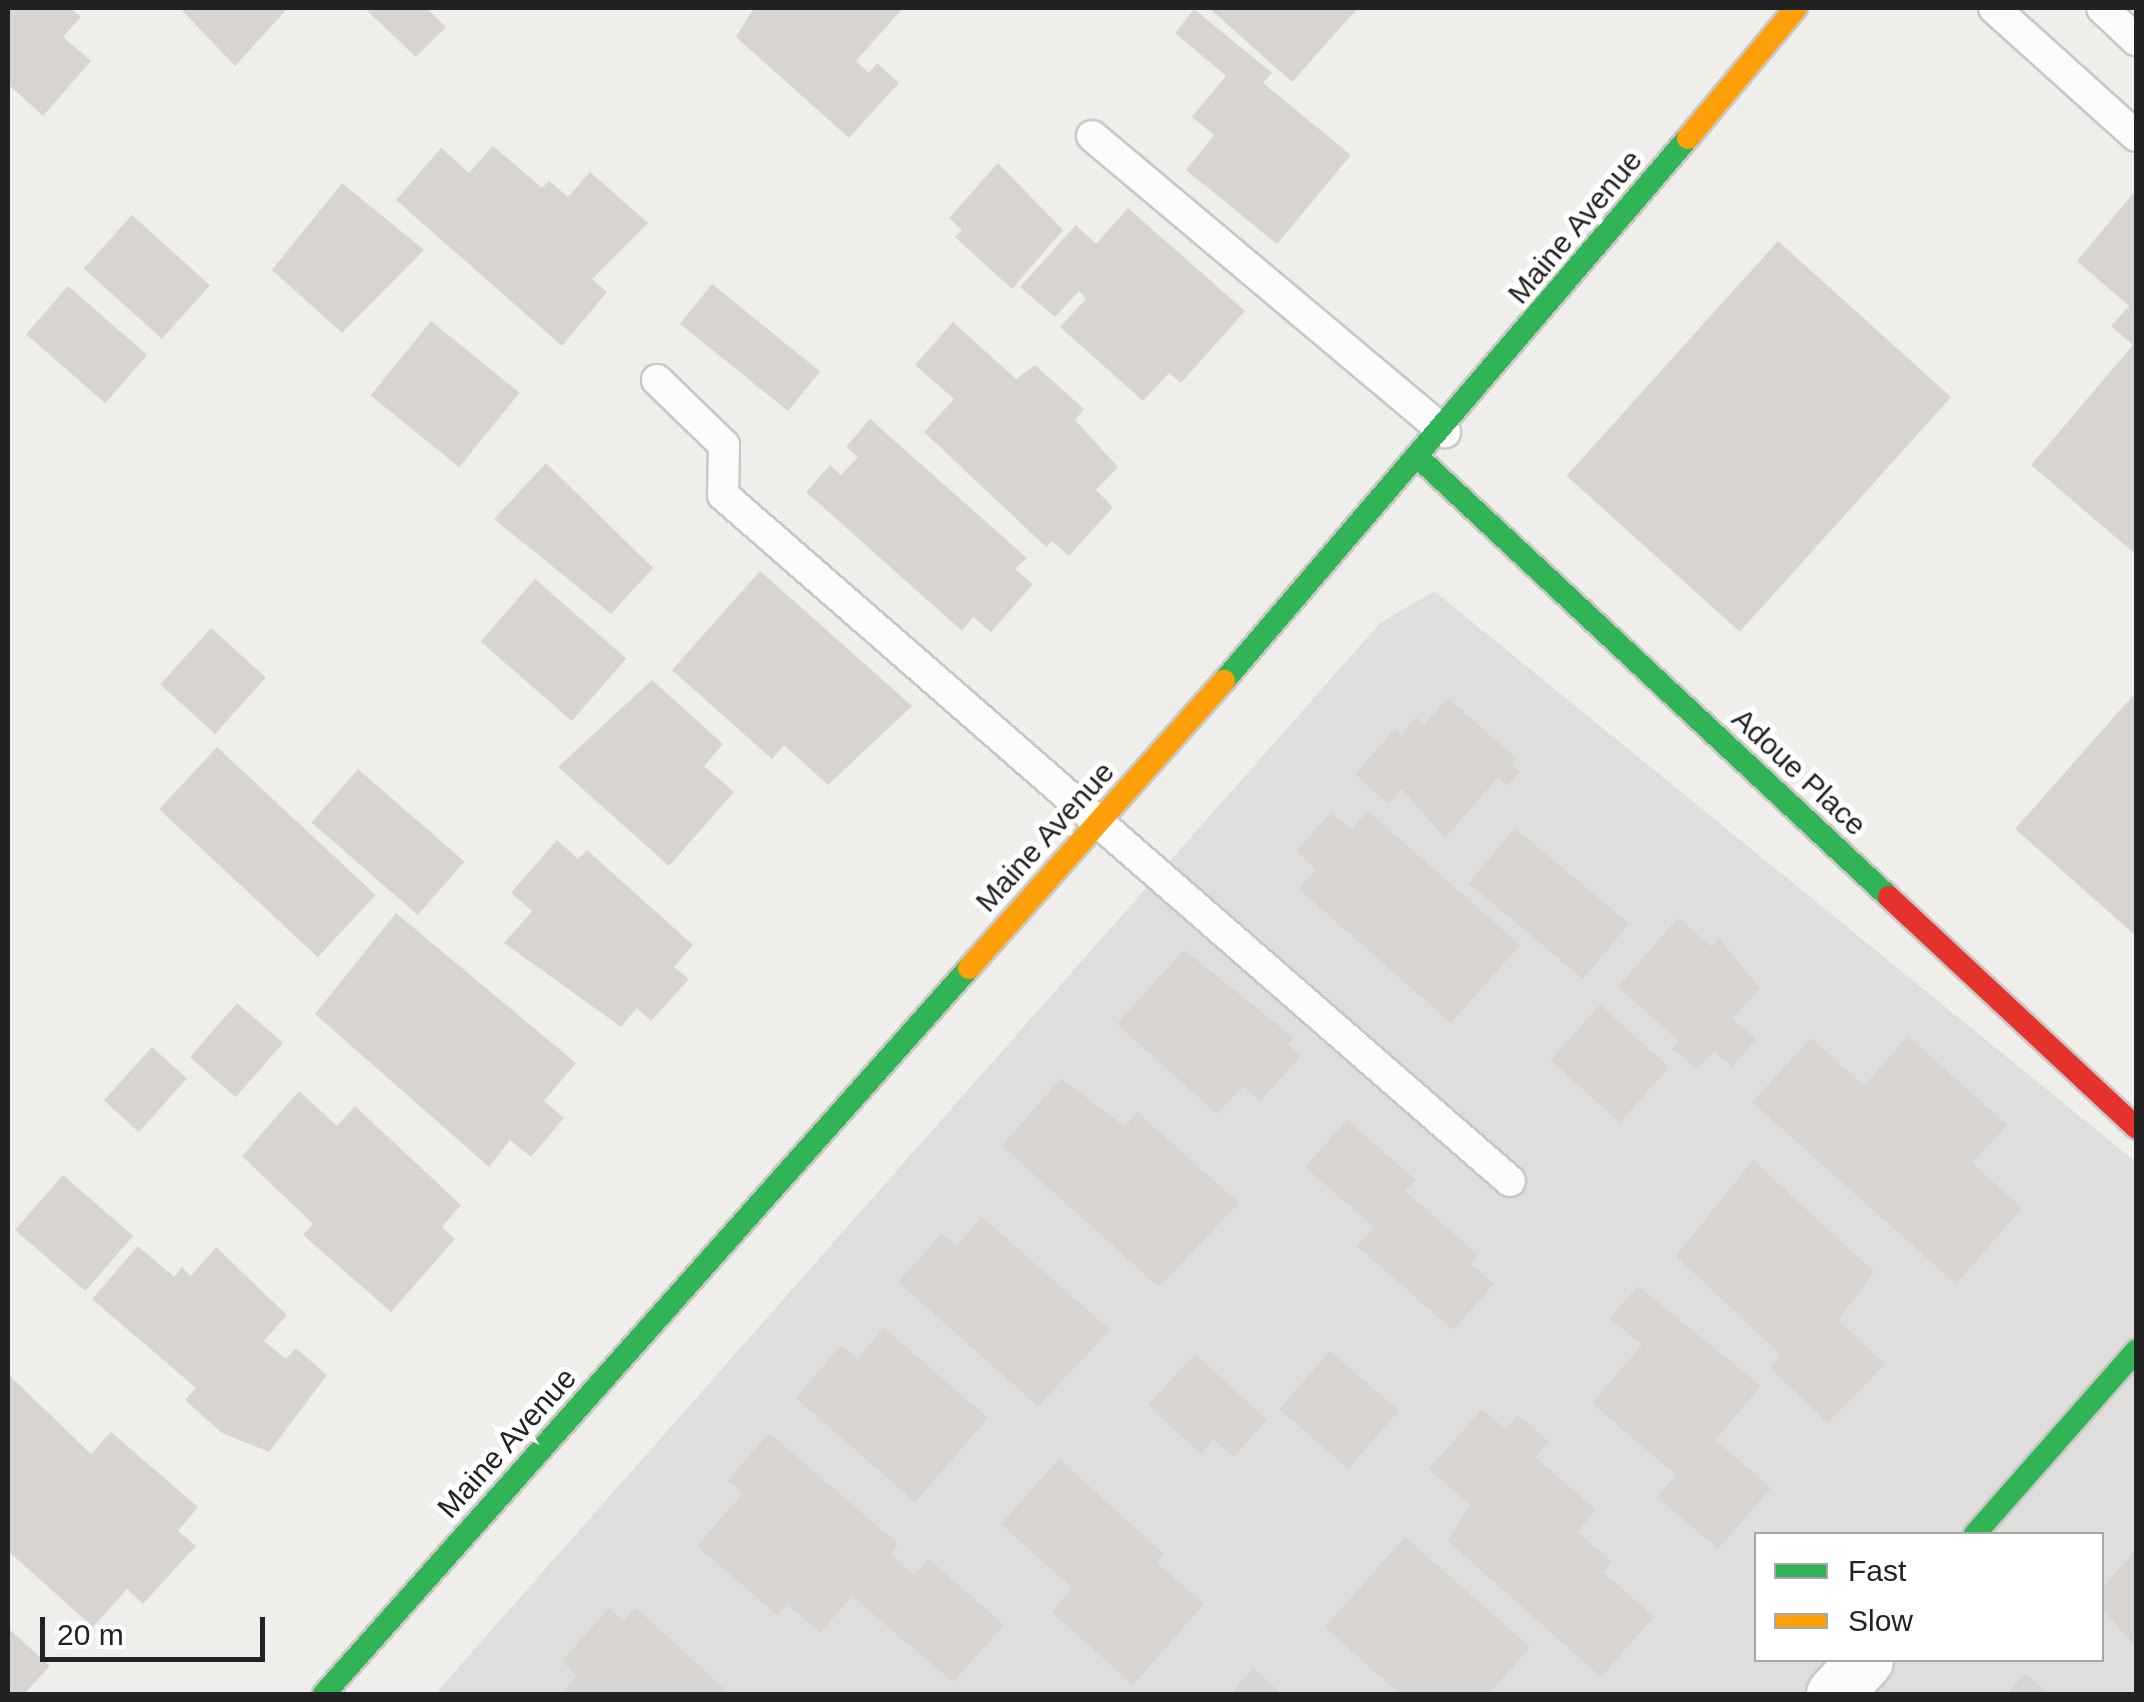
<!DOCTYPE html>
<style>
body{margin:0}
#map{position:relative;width:2144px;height:1702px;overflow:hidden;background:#f0eeeb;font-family:Helvetica,sans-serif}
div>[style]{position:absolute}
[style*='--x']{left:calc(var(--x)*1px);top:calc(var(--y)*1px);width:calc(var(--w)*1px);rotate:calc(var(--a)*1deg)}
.residential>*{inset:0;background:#dfdedc}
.building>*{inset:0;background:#d7d4d2;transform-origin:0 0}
.roads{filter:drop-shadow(2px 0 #c9c8c7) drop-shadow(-2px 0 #c9c8c7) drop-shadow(0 2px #c9c8c7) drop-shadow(0 -2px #c9c8c7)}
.lane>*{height:30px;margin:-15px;padding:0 15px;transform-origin:15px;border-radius:15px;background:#fdfcfc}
.street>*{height:55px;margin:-27.5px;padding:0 27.5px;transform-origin:27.5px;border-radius:27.5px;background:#fdfcfc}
.fast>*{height:22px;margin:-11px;padding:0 11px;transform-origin:11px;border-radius:11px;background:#30b455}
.slow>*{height:22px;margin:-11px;padding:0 11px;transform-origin:11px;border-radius:11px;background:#ff9f0a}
.jam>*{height:22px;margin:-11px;padding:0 11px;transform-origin:11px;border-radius:11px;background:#e5322d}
span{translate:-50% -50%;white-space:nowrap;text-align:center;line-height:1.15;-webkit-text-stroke:10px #fff;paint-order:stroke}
.street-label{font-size:30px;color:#222}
.frame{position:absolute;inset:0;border:10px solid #222;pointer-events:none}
.legend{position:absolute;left:1754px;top:1532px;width:350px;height:130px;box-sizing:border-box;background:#fff;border:2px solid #a7a7a7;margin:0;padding:12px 18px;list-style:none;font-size:30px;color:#222}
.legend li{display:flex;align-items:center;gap:20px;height:50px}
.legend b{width:50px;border:2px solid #a7a7a7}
.scale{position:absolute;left:40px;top:1617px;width:225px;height:45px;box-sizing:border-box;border:5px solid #222;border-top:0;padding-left:12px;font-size:30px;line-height:35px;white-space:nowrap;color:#222;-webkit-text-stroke:8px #fff;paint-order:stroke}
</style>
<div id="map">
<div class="residential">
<div style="clip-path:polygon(evenodd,1434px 591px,2136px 1162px,2136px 1694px,435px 1694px,1380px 623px,1434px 591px,1756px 1534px,2102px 1534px,2102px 1660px,1756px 1660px,1756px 1534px)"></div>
</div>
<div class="building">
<div style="clip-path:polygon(8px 8px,70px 8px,81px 17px,63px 37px,91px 61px,43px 116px,8px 84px)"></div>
<div style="clip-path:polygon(180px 8px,288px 8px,235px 66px)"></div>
<div style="clip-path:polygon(364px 8px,426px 8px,446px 27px,416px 57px)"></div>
<div style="clip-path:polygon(754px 8px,903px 8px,856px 61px,869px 73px,877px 63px,899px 83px,849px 138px,736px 37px)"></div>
<div style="clip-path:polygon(1209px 8px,1358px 8px,1292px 82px)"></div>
<div style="clip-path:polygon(1194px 9px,1272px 73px,1263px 83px,1351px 155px,1277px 244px,1186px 170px,1214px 135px,1192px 117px,1226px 76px,1175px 33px)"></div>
<div style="clip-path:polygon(493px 146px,542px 188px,549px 181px,568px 197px,590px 172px,648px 223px,592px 279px,607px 292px,562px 346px,396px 200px,441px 148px,469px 173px)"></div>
<div style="clip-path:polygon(998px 163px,1063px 230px,1012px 289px,955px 237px,962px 230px,949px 218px)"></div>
<div style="clip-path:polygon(342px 183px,424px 250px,342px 333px,272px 270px)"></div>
<div style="clip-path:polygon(2136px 190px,2136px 550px,2134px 553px,2031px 465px,2133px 345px,2111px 326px,2129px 306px,2077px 261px)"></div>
<div style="clip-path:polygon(1128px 208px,1245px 311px,1181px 383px,1169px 373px,1143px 401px,1060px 327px,1086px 299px,1079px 291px,1055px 317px,1020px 287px,1076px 225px,1096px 244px)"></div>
<div style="left:132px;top:215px;width:105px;height:72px;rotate:42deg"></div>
<div style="left:1778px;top:241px;width:233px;height:316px;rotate:42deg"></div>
<div style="left:712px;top:284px;width:139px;height:51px;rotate:39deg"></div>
<div style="left:68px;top:286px;width:105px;height:64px;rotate:41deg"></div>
<div style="left:431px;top:321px;width:114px;height:96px;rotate:39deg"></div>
<div style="clip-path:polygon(953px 322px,1016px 379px,1035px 365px,1084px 409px,1075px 420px,1118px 467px,1096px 490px,1113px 507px,1069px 556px,1052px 541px,1046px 547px,924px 432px,954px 399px,915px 365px)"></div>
<div style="clip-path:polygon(870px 419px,1027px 558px,1015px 569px,1033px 584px,991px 632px,973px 617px,962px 631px,806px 492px,830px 465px,841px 475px,858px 457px,846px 447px)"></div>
<div style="clip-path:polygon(546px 463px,653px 568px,611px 614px,494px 519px)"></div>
<div style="clip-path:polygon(760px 571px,912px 706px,828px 785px,784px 745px,772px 759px,672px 670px)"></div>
<div style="left:535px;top:579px;width:121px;height:83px;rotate:41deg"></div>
<div style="left:211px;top:628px;width:74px;height:76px;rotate:42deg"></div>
<div style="clip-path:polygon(652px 680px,723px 744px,704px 766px,734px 792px,669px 866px,558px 767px)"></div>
<div style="clip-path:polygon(2136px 692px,2136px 936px,2015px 829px)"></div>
<div style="clip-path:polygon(1448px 698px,1517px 759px,1510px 765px,1520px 772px,1507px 786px,1498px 777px,1445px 838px,1402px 789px,1388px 804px,1355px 774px,1395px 729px,1401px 735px,1416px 717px,1424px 725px)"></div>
<div style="left:217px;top:747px;width:217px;height:85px;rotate:43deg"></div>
<div style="left:358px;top:769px;width:141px;height:71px;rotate:41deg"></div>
<div style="clip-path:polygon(1368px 811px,1520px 945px,1451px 1023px,1299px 889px,1316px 869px,1297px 851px,1331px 812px,1351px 830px)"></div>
<div style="left:1515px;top:828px;width:149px;height:72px;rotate:40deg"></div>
<div style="clip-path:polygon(557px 840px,578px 859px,587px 850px,693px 945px,674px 967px,689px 979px,651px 1021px,637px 1008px,621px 1027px,504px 943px,532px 911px,511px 893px)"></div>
<div style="clip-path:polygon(396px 913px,576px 1063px,544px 1101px,564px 1118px,531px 1157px,510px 1140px,489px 1167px,315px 1014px)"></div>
<div style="clip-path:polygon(1678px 918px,1712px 947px,1719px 938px,1760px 989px,1732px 1019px,1756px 1039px,1732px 1067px,1714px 1051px,1697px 1069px,1672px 1048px,1679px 1041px,1618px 987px)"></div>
<div style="clip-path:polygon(1184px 950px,1294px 1038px,1288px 1044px,1301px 1056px,1260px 1101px,1243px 1086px,1217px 1114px,1117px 1024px)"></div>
<div style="left:237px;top:1003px;width:61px;height:72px;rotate:41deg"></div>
<div style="left:1600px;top:1005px;width:93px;height:74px;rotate:42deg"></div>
<div style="clip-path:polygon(1908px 1036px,2007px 1125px,1972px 1163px,2022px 1208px,1956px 1284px,1752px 1102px,1811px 1038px,1864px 1086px)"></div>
<div style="left:152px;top:1047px;width:47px;height:72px;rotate:42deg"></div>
<div style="clip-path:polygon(1061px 1078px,1125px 1127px,1137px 1112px,1239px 1203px,1159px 1287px,1002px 1146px)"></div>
<div style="clip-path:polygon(299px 1091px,337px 1126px,355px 1106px,461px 1205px,442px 1227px,455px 1239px,391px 1312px,303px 1235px,313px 1224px,242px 1156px)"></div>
<div style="clip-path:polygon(1347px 1120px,1416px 1180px,1405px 1191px,1478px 1255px,1471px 1264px,1494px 1284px,1453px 1330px,1357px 1246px,1374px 1227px,1305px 1167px)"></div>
<div style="clip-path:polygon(1753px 1160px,1874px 1272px,1838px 1320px,1885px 1364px,1828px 1423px,1770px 1368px,1781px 1355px,1676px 1256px)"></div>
<div style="left:63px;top:1175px;width:93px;height:73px;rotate:41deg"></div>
<div style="clip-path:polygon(982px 1217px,1110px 1330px,1038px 1406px,898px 1282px,942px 1234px,957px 1246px)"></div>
<div style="clip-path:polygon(138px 1246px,174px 1277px,182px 1267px,191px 1276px,216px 1247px,287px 1315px,264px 1341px,286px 1359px,296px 1348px,327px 1375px,269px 1452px,222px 1433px,185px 1400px,196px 1388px,92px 1299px)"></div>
<div style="clip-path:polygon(1638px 1286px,1761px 1386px,1715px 1440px,1771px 1488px,1718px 1549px,1657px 1497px,1676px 1475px,1592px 1403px,1642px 1345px,1610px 1318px)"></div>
<div style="clip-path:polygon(884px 1328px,988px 1418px,915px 1502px,796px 1398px,841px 1345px,857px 1359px)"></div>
<div style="left:1330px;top:1351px;width:91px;height:77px;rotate:41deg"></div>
<div style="clip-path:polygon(1195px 1354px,1267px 1420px,1233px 1457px,1213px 1439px,1201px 1454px,1148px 1405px)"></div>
<div style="clip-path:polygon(8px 1374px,91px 1454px,111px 1432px,198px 1507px,178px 1531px,196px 1546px,143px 1604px,127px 1589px,93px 1627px,8px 1551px)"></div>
<div style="clip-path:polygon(1482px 1409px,1505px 1429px,1518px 1415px,1549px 1442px,1535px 1457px,1596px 1510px,1577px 1532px,1612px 1562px,1603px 1572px,1654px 1617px,1601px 1677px,1448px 1541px,1470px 1505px,1429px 1469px)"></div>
<div style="clip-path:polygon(769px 1433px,898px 1544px,890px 1554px,914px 1576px,929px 1559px,1004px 1625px,953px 1682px,852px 1596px,820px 1633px,787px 1604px,777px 1615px,697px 1546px,743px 1493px,728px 1480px)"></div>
<div style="clip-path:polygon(1059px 1459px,1164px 1554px,1157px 1563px,1204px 1604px,1133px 1685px,1052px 1612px,1072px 1588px,1001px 1524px)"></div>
<div style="clip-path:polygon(1405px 1537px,1530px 1647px,1489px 1694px,1400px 1694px,1325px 1627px)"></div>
<div style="clip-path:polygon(2136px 1549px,2136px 1648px,2102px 1608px,2102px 1589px)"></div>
<div style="clip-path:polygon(609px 1608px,623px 1621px,636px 1608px,730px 1694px,563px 1694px,576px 1675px,562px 1661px)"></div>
<div style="clip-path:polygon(8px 1628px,50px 1666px,24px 1694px,8px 1694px)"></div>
<div style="clip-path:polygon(1253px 1668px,1282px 1694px,1230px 1694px)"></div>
<div style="clip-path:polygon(2025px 1673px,2049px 1694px,2007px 1694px)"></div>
</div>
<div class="roads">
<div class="lane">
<div style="--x:1994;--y:8;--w:191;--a:42"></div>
<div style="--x:2102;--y:8;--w:47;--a:43.3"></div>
<div style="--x:1092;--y:136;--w:461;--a:40"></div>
<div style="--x:657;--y:380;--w:93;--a:44.1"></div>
<div style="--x:724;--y:445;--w:50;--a:91.1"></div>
<div style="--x:723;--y:495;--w:1044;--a:41.08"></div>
</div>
<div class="street">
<div style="--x:1834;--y:1694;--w:46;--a:-47.6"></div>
</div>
<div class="fast">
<div style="--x:1421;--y:460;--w:640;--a:43.04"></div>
<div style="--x:1224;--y:681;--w:714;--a:-49.49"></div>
<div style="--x:1975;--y:1534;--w:244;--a:-48.7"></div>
<div style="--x:324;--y:1694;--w:971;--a:-48.38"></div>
</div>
<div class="slow">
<div style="--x:1688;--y:138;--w:169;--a:-50.3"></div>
<div style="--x:969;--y:968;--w:384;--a:-48.4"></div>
</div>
<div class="jam">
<div style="--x:1889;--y:897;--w:338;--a:43"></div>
</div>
</div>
<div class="street-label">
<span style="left:1575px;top:227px;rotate:-50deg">Maine Avenue</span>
<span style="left:1799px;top:772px;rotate:43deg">Adoue Place</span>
<span style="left:1045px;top:837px;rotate:-48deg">Maine Avenue</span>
<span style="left:507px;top:1443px;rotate:-48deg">Maine Avenue</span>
</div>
<div class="frame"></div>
<ul class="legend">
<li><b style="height:12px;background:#30b455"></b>Fast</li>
<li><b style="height:12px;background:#ff9f0a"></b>Slow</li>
</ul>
<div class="scale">20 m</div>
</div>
